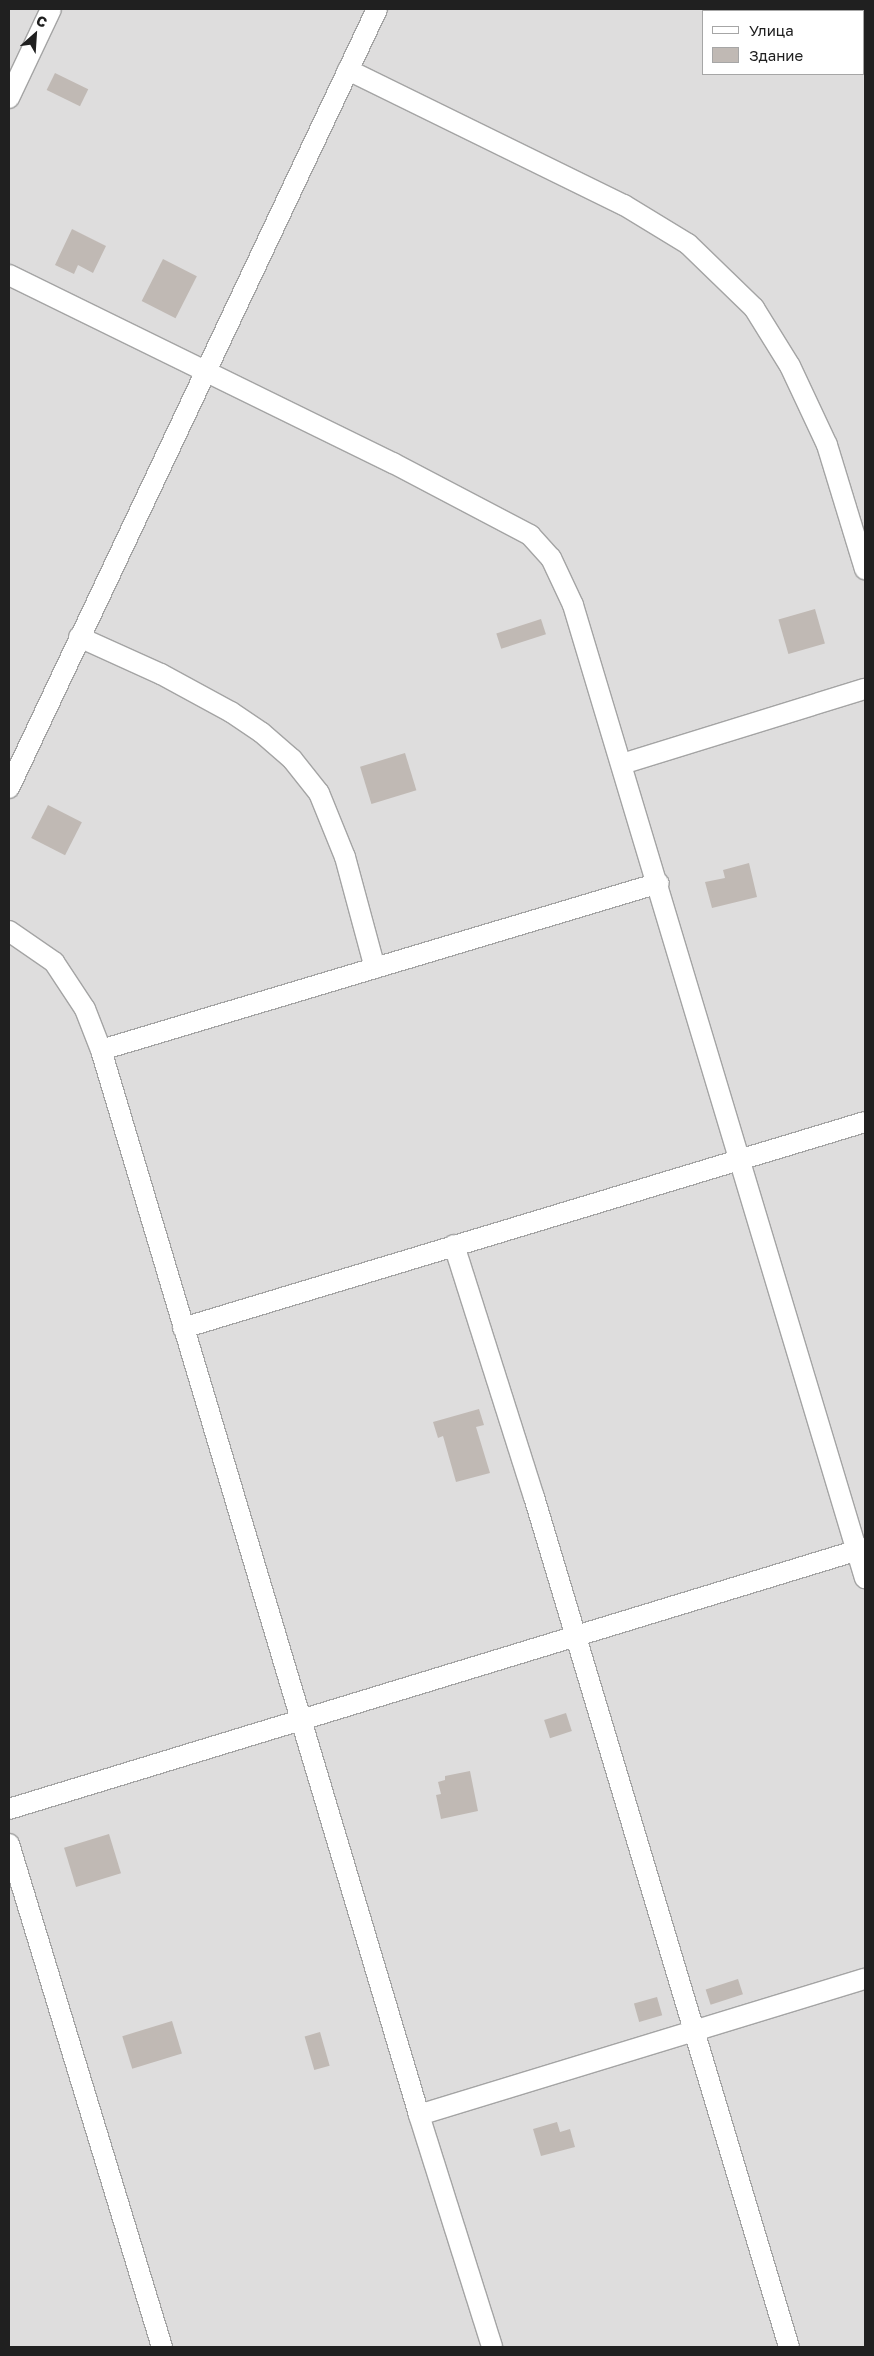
<!DOCTYPE html>
<meta charset="utf-8">
<style>
body{margin:0}
#map{position:relative;width:874px;height:2356px;overflow:hidden;background:#f0ede7;font-family:"Golos Text",sans-serif}
div>[style]{position:absolute}
[style*='--x']{left:calc(var(--x)*1px);top:calc(var(--y)*1px);width:calc(var(--w)*1px);rotate:calc(var(--a)*1deg)}
.residential>*{inset:0;background:#dedddd}
.building>*{inset:0;background:#c0b9b4;transform-origin:0 0}
.roads{filter:drop-shadow(1px 0 #a4a4a4) drop-shadow(-1px 0 #a4a4a4) drop-shadow(0 1px #a4a4a4) drop-shadow(0 -1px #a4a4a4)}
.minor>*{height:20px;margin:-10px;padding:0 10px;transform-origin:10px;border-radius:10px;background:#fff}
span{translate:-50% -50%;white-space:nowrap;text-align:center;line-height:1.15;-webkit-text-stroke:4.5px #fff;paint-order:stroke}
.frame{position:absolute;inset:0;border:10px solid #202020;pointer-events:none}
.legend{position:absolute;left:702px;top:10px;width:162px;height:65px;box-sizing:border-box;background:#fff;border:1px solid #a6a6a6;margin:0;padding:6px 9px;list-style:none;font-size:15px;color:#202020}
.legend li{display:flex;align-items:center;gap:10px;height:25px}
.legend b{width:25px;border:1px solid #a6a6a6}
.north{position:absolute;left:10px;top:10px;width:50px;height:50px;-webkit-text-stroke:4px #fff;paint-order:stroke;rotate:26deg;font-size:14px;font-weight:700;line-height:20px;text-align:center;color:#202020}
.north::after{content:'';display:block;margin:auto;width:18px;height:22px;background:#202020;clip-path:polygon(50% 0,100% 100%,50% 72%,0 100%)}
</style>
<div id="map">
<div class="residential">
<div style="clip-path:polygon(evenodd,9px 9px,865px 9px,865px 2347px,9px 2347px,9px 9px,703px 11px,863px 11px,863px 74px,703px 74px,703px 11px)"></div>
</div>
<div class="building">
<div style="left:55px;top:73px;width:37px;height:19px;rotate:26deg"></div>
<div style="clip-path:polygon(72px 229px,106px 246px,93px 273px,78px 265px,74px 274px,55px 265px)"></div>
<div style="left:163px;top:259px;width:38px;height:47px;rotate:27deg"></div>
<div style="left:815px;top:609px;width:36px;height:38px;rotate:74deg"></div>
<div style="left:541px;top:619px;width:16px;height:47px;rotate:72deg"></div>
<div style="left:405px;top:753px;width:39px;height:47px;rotate:73deg"></div>
<div style="left:48px;top:805px;width:38px;height:37px;rotate:27deg"></div>
<div style="clip-path:polygon(749px 863px,757px 897px,712px 908px,705px 882px,725px 878px,723px 870px)"></div>
<div style="clip-path:polygon(479px 1409px,484px 1425px,476px 1427px,490px 1473px,456px 1482px,443px 1436px,438px 1438px,433px 1422px)"></div>
<div style="left:566px;top:1713px;width:19px;height:23px;rotate:72deg"></div>
<div style="clip-path:polygon(470px 1771px,478px 1811px,441px 1819px,436px 1795px,441px 1794px,438px 1782px,445px 1780px,445px 1776px)"></div>
<div style="left:109px;top:1834px;width:41px;height:47px;rotate:73deg"></div>
<div style="left:738px;top:1979px;width:16px;height:34px;rotate:72deg"></div>
<div style="left:657px;top:1997px;width:19px;height:24px;rotate:74deg"></div>
<div style="left:172px;top:2021px;width:34px;height:52px;rotate:73deg"></div>
<div style="left:320px;top:2032px;width:35px;height:16px;rotate:74deg"></div>
<div style="clip-path:polygon(557px 2122px,560px 2132px,570px 2129px,575px 2147px,541px 2156px,533px 2129px)"></div>
</div>
<div class="roads">
<div class="minor">
<div style="--x:348;--y:70;--w:307;--a:26.1"></div>
<div style="--x:624;--y:205;--w:75;--a:31.4"></div>
<div style="--x:688;--y:244;--w:92;--a:44.1"></div>
<div style="--x:754;--y:308;--w:68;--a:58.2"></div>
<div style="--x:790;--y:366;--w:87;--a:64.9"></div>
<div style="--x:827;--y:445;--w:130;--a:73"></div>
<div style="--x:9;--y:98;--w:98;--a:-64.7"></div>
<div style="--x:9;--y:275;--w:428;--a:26.1"></div>
<div style="--x:393;--y:463;--w:155;--a:27.7"></div>
<div style="--x:530;--y:535;--w:31;--a:48"></div>
<div style="--x:551;--y:558;--w:52;--a:64.9"></div>
<div style="--x:573;--y:605;--w:1016;--a:73.3"></div>
<div style="--x:79;--y:637;--w:90;--a:24.3"></div>
<div style="--x:161;--y:674;--w:80;--a:28.5"></div>
<div style="--x:231;--y:712;--w:37;--a:34"></div>
<div style="--x:262;--y:733;--w:40;--a:41"></div>
<div style="--x:292;--y:759;--w:43;--a:51.5"></div>
<div style="--x:319;--y:793;--w:69;--a:67.9"></div>
<div style="--x:345;--y:857;--w:115;--a:74.9"></div>
<div style="--x:622;--y:764;--w:254;--a:-17.2"></div>
<div style="--x:9;--y:788;--w:862;--a:-64.71"></div>
<div style="--x:9;--y:931;--w:55;--a:34.6"></div>
<div style="--x:54;--y:962;--w:56;--a:56.6"></div>
<div style="--x:85;--y:1009;--w:44;--a:68.7"></div>
<div style="--x:101;--y:1050;--w:1111;--a:73.37"></div>
<div style="--x:419;--y:2115;--w:243;--a:72.5"></div>
<div style="--x:101;--y:1050;--w:582;--a:-16.66"></div>
<div style="--x:454;--y:1245;--w:264;--a:72.4"></div>
<div style="--x:534;--y:1497;--w:887;--a:73.3"></div>
<div style="--x:183;--y:1328;--w:712;--a:-16.81"></div>
<div style="--x:9;--y:1809;--w:895;--a:-16.96"></div>
<div style="--x:9;--y:1844;--w:526;--a:73.08"></div>
<div style="--x:419;--y:2115;--w:466;--a:-17"></div>
</div>
</div>
<div class="frame"></div>
<ul class="legend">
<li><b style="height:6px;background:#fff"></b>Улица</li>
<li><b style="height:14px;background:#c0b9b4"></b>Здание</li>
</ul>
<div class="north">С</div>
</div>
